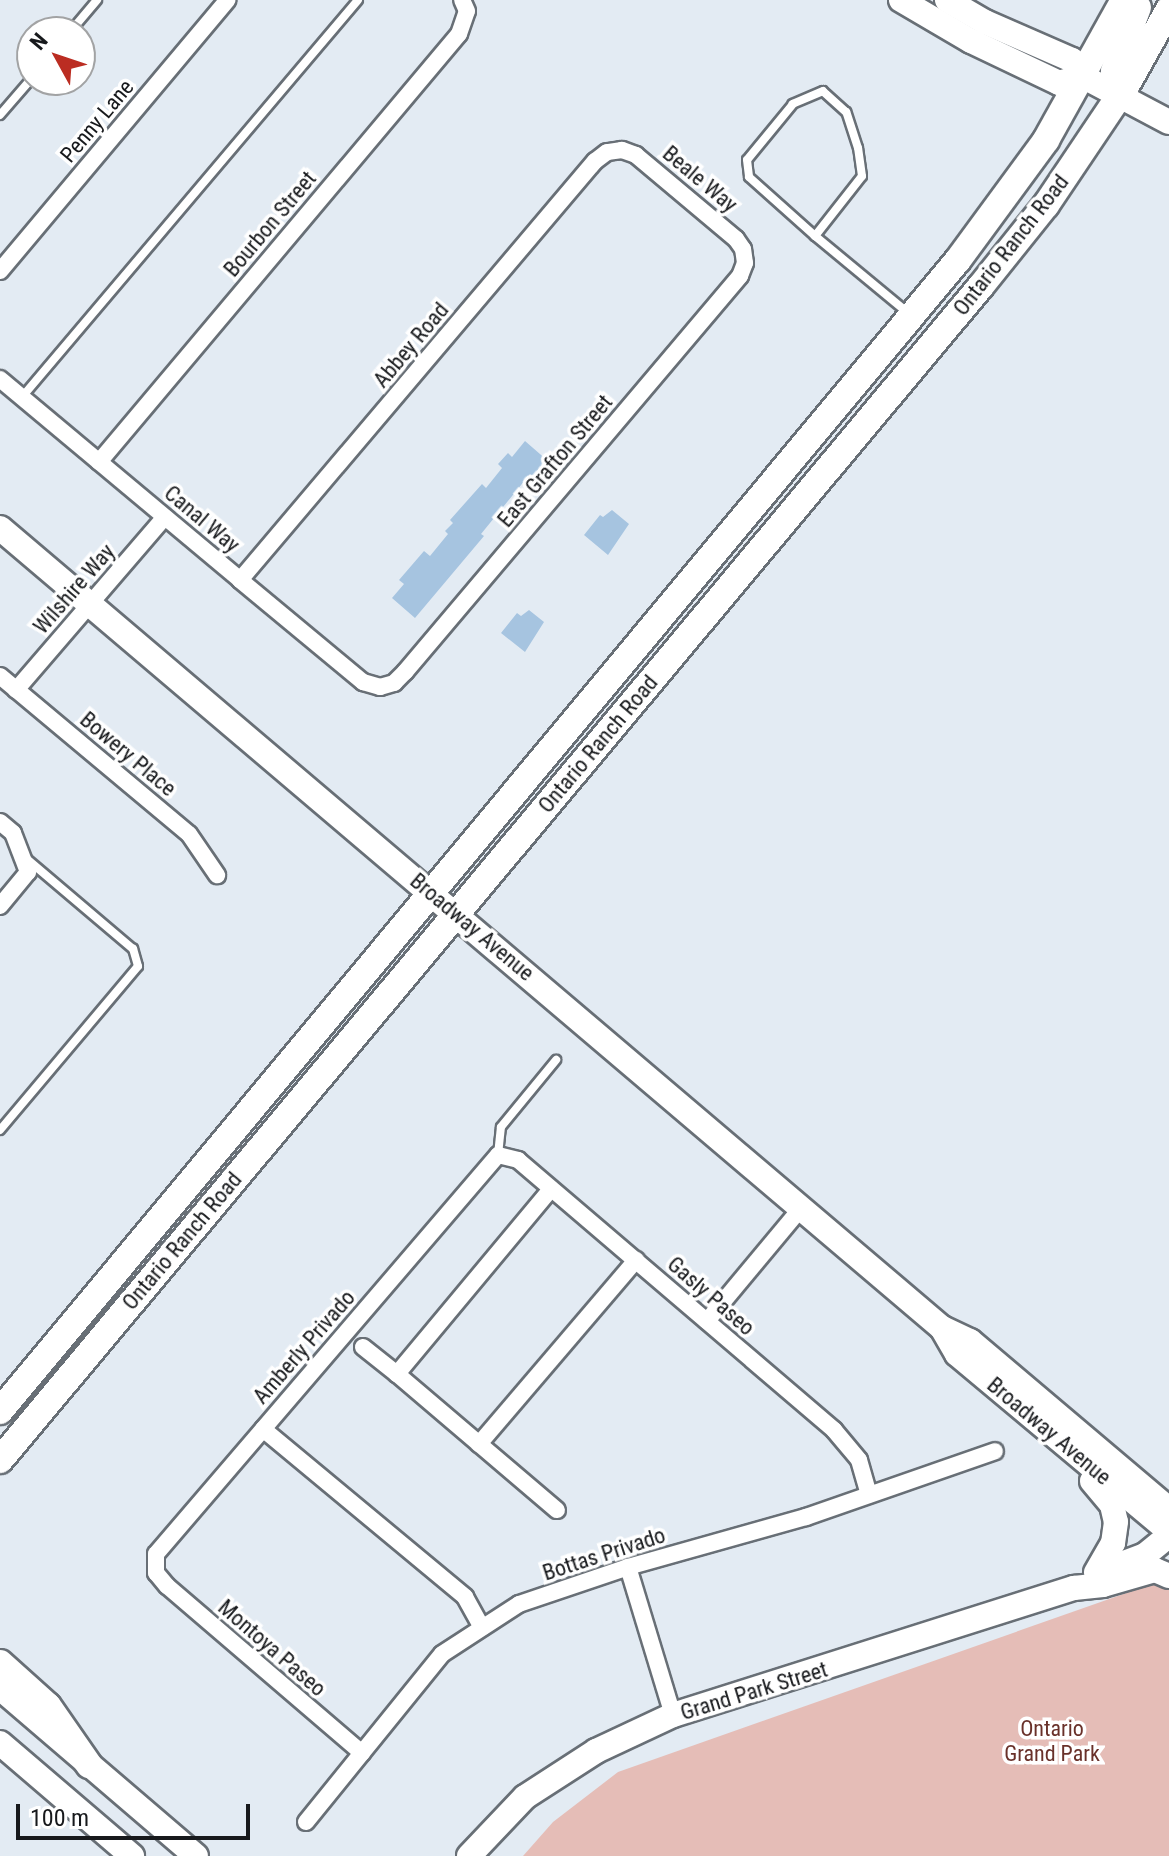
<!DOCTYPE html>
<style>
body{margin:0}
#map{position:relative;width:1169px;height:1856px;overflow:hidden;background:#e3ebf3;font-family:"Roboto Condensed",sans-serif}
div>[style]{position:absolute}
[style*='--x']{left:calc(var(--x)*1px);top:calc(var(--y)*1px);width:calc(var(--w)*1px);rotate:calc(var(--a)*1deg)}
.green>*{inset:0;background:#e5bdb7}
.building>*{inset:0;background:#a6c4e0}
.roads{filter:drop-shadow(2px 0 #686f76) drop-shadow(-2px 0 #686f76) drop-shadow(0 2px #686f76) drop-shadow(0 -2px #686f76)}
.lane>*{height:8px;margin:-4px;padding:0 4px;transform-origin:4px;border-radius:4px;background:#fff}
.street>*{height:16px;margin:-8px;padding:0 8px;transform-origin:8px;border-radius:8px;background:#fff}
.secondary>*{height:24px;margin:-12px;padding:0 12px;transform-origin:12px;border-radius:12px;background:#fff}
.primary>*{height:26px;margin:-13px;padding:0 13px;transform-origin:13px;border-radius:13px;background:#fff}
span{translate:-50% -50%;white-space:nowrap;text-align:center;line-height:1.15;-webkit-text-stroke:7px #fff;paint-order:stroke}
.street-label{font-size:22px;color:#17191c}
.park-label{font-size:22px;color:#69312a}
.north{position:absolute;left:16px;top:16px;width:80px;height:80px;box-sizing:border-box;background:#fff;border:2px solid #a2a3a4;border-radius:50%;rotate:310deg;font-size:22px;font-weight:700;line-height:32px;text-align:center;color:#17191c}
.north::after{content:'';display:block;margin:auto;width:28px;height:36px;background:#bb2d22;clip-path:polygon(50% 0,100% 100%,50% 72%,0 100%)}
.scale{position:absolute;left:16px;top:1804px;width:234px;height:36px;box-sizing:border-box;border:4px solid #17191c;border-top:0;padding-left:10px;font-size:24px;line-height:28px;white-space:nowrap;color:#17191c;-webkit-text-stroke:6px #fff;paint-order:stroke}
</style>
<div id="map">
<div class="green">
<div style="clip-path:polygon(1169px 1578px,1169px 1856px,523px 1856px,553px 1822px,618px 1772px)"></div>
</div>
<div class="building">
<div style="clip-path:polygon(525px 441px,548px 461px,534px 477px,530px 474px,481px 534px,484px 536px,415px 618px,392px 598px,404px 584px,399px 580px,424px 551px,430px 556px,448px 534px,445px 531px,453px 523px,450px 520px,482px 484px,486px 488px,502px 468px,498px 464px,508px 453px,512px 457px)"></div>
<div style="clip-path:polygon(612px 510px,629px 524px,608px 555px,584px 535px,600px 515px,603px 517px)"></div>
<div style="clip-path:polygon(529px 610px,544px 622px,525px 652px,501px 633px,517px 613px,521px 616px)"></div>
</div>
<div class="roads">
<div class="lane">
<div style="--x:70;--y:32;--w:42;--a:-49.8"></div>
<div style="--x:0;--y:115;--w:49;--a:-49.1"></div>
<div style="--x:815;--y:236;--w:76;--a:-51.9"></div>
<div style="--x:862;--y:176;--w:28;--a:-98"></div>
<div style="--x:858;--y:148;--w:38;--a:-108"></div>
<div style="--x:846;--y:112;--w:31;--a:-138"></div>
<div style="--x:823;--y:91;--w:33;--a:157"></div>
<div style="--x:793;--y:104;--w:72;--a:129.4"></div>
<div style="--x:747;--y:160;--w:17;--a:83"></div>
<div style="--x:749;--y:177;--w:89;--a:41.8"></div>
<div style="--x:815;--y:236;--w:121;--a:39.6"></div>
<div style="--x:22;--y:397;--w:520;--a:-49.76"></div>
<div style="--x:0;--y:1130;--w:214;--a:-49.9"></div>
<div style="--x:138;--y:966;--w:18;--a:-106"></div>
<div style="--x:133;--y:949;--w:139;--a:-139.7"></div>
<div style="--x:498;--y:1155;--w:28;--a:-84"></div>
<div style="--x:501;--y:1127;--w:87;--a:-50.6"></div>
</div>
<div class="street">
<div style="--x:0;--y:271;--w:354;--a:-50"></div>
<div style="--x:0;--y:379;--w:313;--a:39.9"></div>
<div style="--x:240;--y:580;--w:160;--a:39.7"></div>
<div style="--x:363;--y:682;--w:18;--a:16"></div>
<div style="--x:380;--y:687;--w:15;--a:-16"></div>
<div style="--x:394;--y:683;--w:16;--a:-45"></div>
<div style="--x:405;--y:672;--w:519;--a:-49.77"></div>
<div style="--x:740;--y:276;--w:14;--a:-69"></div>
<div style="--x:745;--y:263;--w:14;--a:-98"></div>
<div style="--x:743;--y:249;--w:12;--a:-125"></div>
<div style="--x:736;--y:239;--w:131;--a:-140"></div>
<div style="--x:636;--y:155;--w:15;--a:-160"></div>
<div style="--x:622;--y:150;--w:15;--a:172"></div>
<div style="--x:607;--y:152;--w:15;--a:143"></div>
<div style="--x:595;--y:161;--w:549;--a:130.27"></div>
<div style="--x:99;--y:462;--w:559;--a:-49.93"></div>
<div style="--x:459;--y:34;--w:24;--a:-71"></div>
<div style="--x:467;--y:11;--w:12;--a:-114"></div>
<div style="--x:0;--y:676;--w:246;--a:39.9"></div>
<div style="--x:189;--y:834;--w:50;--a:55.7"></div>
<div style="--x:16;--y:690;--w:228;--a:-49.3"></div>
<div style="--x:0;--y:822;--w:17;--a:40"></div>
<div style="--x:13;--y:833;--w:42;--a:69"></div>
<div style="--x:28;--y:872;--w:44;--a:129.5"></div>
<div style="--x:551;--y:1189;--w:241;--a:129.8"></div>
<div style="--x:397;--y:1374;--w:210;--a:40.4"></div>
<div style="--x:707;--y:1321;--w:147;--a:-50.2"></div>
<div style="--x:363;--y:1347;--w:43;--a:38.5"></div>
<div style="--x:263;--y:1429;--w:263;--a:39.7"></div>
<div style="--x:465;--y:1597;--w:35;--a:61"></div>
<div style="--x:479;--y:1444;--w:242;--a:-49.5"></div>
<div style="--x:628;--y:1567;--w:155;--a:73.1"></div>
<div style="--x:362;--y:1753;--w:257;--a:-139.4"></div>
<div style="--x:167;--y:1586;--w:17;--a:-130"></div>
<div style="--x:156;--y:1573;--w:19;--a:-90"></div>
<div style="--x:156;--y:1554;--w:526;--a:-49.4"></div>
<div style="--x:498;--y:1155;--w:21;--a:14"></div>
<div style="--x:518;--y:1160;--w:416;--a:40.5"></div>
<div style="--x:834;--y:1430;--w:39;--a:50"></div>
<div style="--x:859;--y:1460;--w:36;--a:74"></div>
<div style="--x:306;--y:1822;--w:216;--a:-51"></div>
<div style="--x:442;--y:1654;--w:92;--a:-33"></div>
<div style="--x:519;--y:1604;--w:115;--a:-18.7"></div>
<div style="--x:628;--y:1567;--w:185;--a:-15.7"></div>
<div style="--x:806;--y:1517;--w:200;--a:-19.2"></div>
</div>
<div class="secondary">
<div style="--x:901;--y:0;--w:81;--a:30.4"></div>
<div style="--x:971;--y:41;--w:98;--a:25.5"></div>
<div style="--x:1059;--y:83;--w:24;--a:-17"></div>
<div style="--x:947;--y:0;--w:44;--a:30.1"></div>
<div style="--x:985;--y:22;--w:95;--a:23.6"></div>
<div style="--x:1072;--y:60;--w:19;--a:58"></div>
<div style="--x:1082;--y:76;--w:98;--a:27.9"></div>
<div style="--x:0;--y:528;--w:1236;--a:40.34"></div>
<div style="--x:942;--y:1328;--w:31;--a:25"></div>
<div style="--x:970;--y:1341;--w:260;--a:40.2"></div>
<div style="--x:942;--y:1328;--w:30;--a:60"></div>
<div style="--x:957;--y:1354;--w:271;--a:39.9"></div>
<div style="--x:1092;--y:1481;--w:31;--a:50"></div>
<div style="--x:1112;--y:1505;--w:17;--a:77"></div>
<div style="--x:1116;--y:1522;--w:21;--a:98"></div>
<div style="--x:1113;--y:1543;--w:34;--a:120"></div>
<div style="--x:1111;--y:1568;--w:36;--a:-21"></div>
<div style="--x:1145;--y:1555;--w:19;--a:-39"></div>
<div style="--x:0;--y:1688;--w:258;--a:40.6"></div>
<div style="--x:0;--y:1743;--w:174;--a:40.6"></div>
<div style="--x:469;--y:1856;--w:81;--a:-46.5"></div>
<div style="--x:525;--y:1797;--w:85;--a:-32.9"></div>
<div style="--x:596;--y:1751;--w:85;--a:-25.1"></div>
<div style="--x:673;--y:1715;--w:421;--a:-17.6"></div>
<div style="--x:1074;--y:1588;--w:29;--a:-6"></div>
<div style="--x:1103;--y:1585;--w:54;--a:-16.1"></div>
<div style="--x:1155;--y:1570;--w:15;--a:23"></div>
</div>
<div class="primary">
<div style="--x:1119;--y:96;--w:25;--a:-101"></div>
<div style="--x:1114;--y:71;--w:68;--a:-69.4"></div>
<div style="--x:0;--y:1411;--w:1498;--a:-50.23"></div>
<div style="--x:958;--y:260;--w:149;--a:-53.7"></div>
<div style="--x:1046;--y:140;--w:160;--a:-60.9"></div>
<div style="--x:0;--y:1460;--w:1530;--a:-50.12"></div>
<div style="--x:981;--y:286;--w:104;--a:-51.3"></div>
<div style="--x:1046;--y:205;--w:143;--a:-56.1"></div>
<div style="--x:1126;--y:86;--w:88;--a:-60.8"></div>
<div style="--x:0;--y:1663;--w:64;--a:41.9"></div>
<div style="--x:48;--y:1706;--w:72;--a:55.2"></div>
</div>
</div>
<div class="street-label">
<span style="left:97px;top:121px;rotate:-50deg">Penny Lane</span>
<span style="left:700px;top:179px;rotate:40deg">Beale Way</span>
<span style="left:270px;top:224px;rotate:-50deg">Bourbon Street</span>
<span style="left:1011px;top:245px;rotate:-52deg">Ontario Ranch Road</span>
<span style="left:411px;top:345px;rotate:-50deg">Abbey Road</span>
<span style="left:555px;top:461px;rotate:-50deg">East Grafton Street</span>
<span style="left:202px;top:519px;rotate:40deg">Canal Way</span>
<span style="left:74px;top:589px;rotate:-49deg">Wilshire Way</span>
<span style="left:598px;top:744px;rotate:-50deg">Ontario Ranch Road</span>
<span style="left:128px;top:754px;rotate:40deg">Bowery Place</span>
<span style="left:472px;top:927px;rotate:40deg">Broadway Avenue</span>
<span style="left:182px;top:1241px;rotate:-50deg">Ontario Ranch Road</span>
<span style="left:711px;top:1296px;rotate:41deg">Gasly Paseo</span>
<span style="left:304px;top:1347px;rotate:-49deg">Amberly Privado</span>
<span style="left:1049px;top:1431px;rotate:40deg">Broadway Avenue</span>
<span style="left:604px;top:1554px;rotate:-18deg">Bottas Privado</span>
<span style="left:272px;top:1648px;rotate:41deg">Montoya Paseo</span>
<span style="left:754px;top:1691px;rotate:-17deg">Grand Park Street</span>
</div>
<div class="park-label">
<span style="left:1052px;top:1741px">Ontario<br>Grand Park</span>
</div>
<div class="north">N</div>
<div class="scale">100 m</div>
</div>
